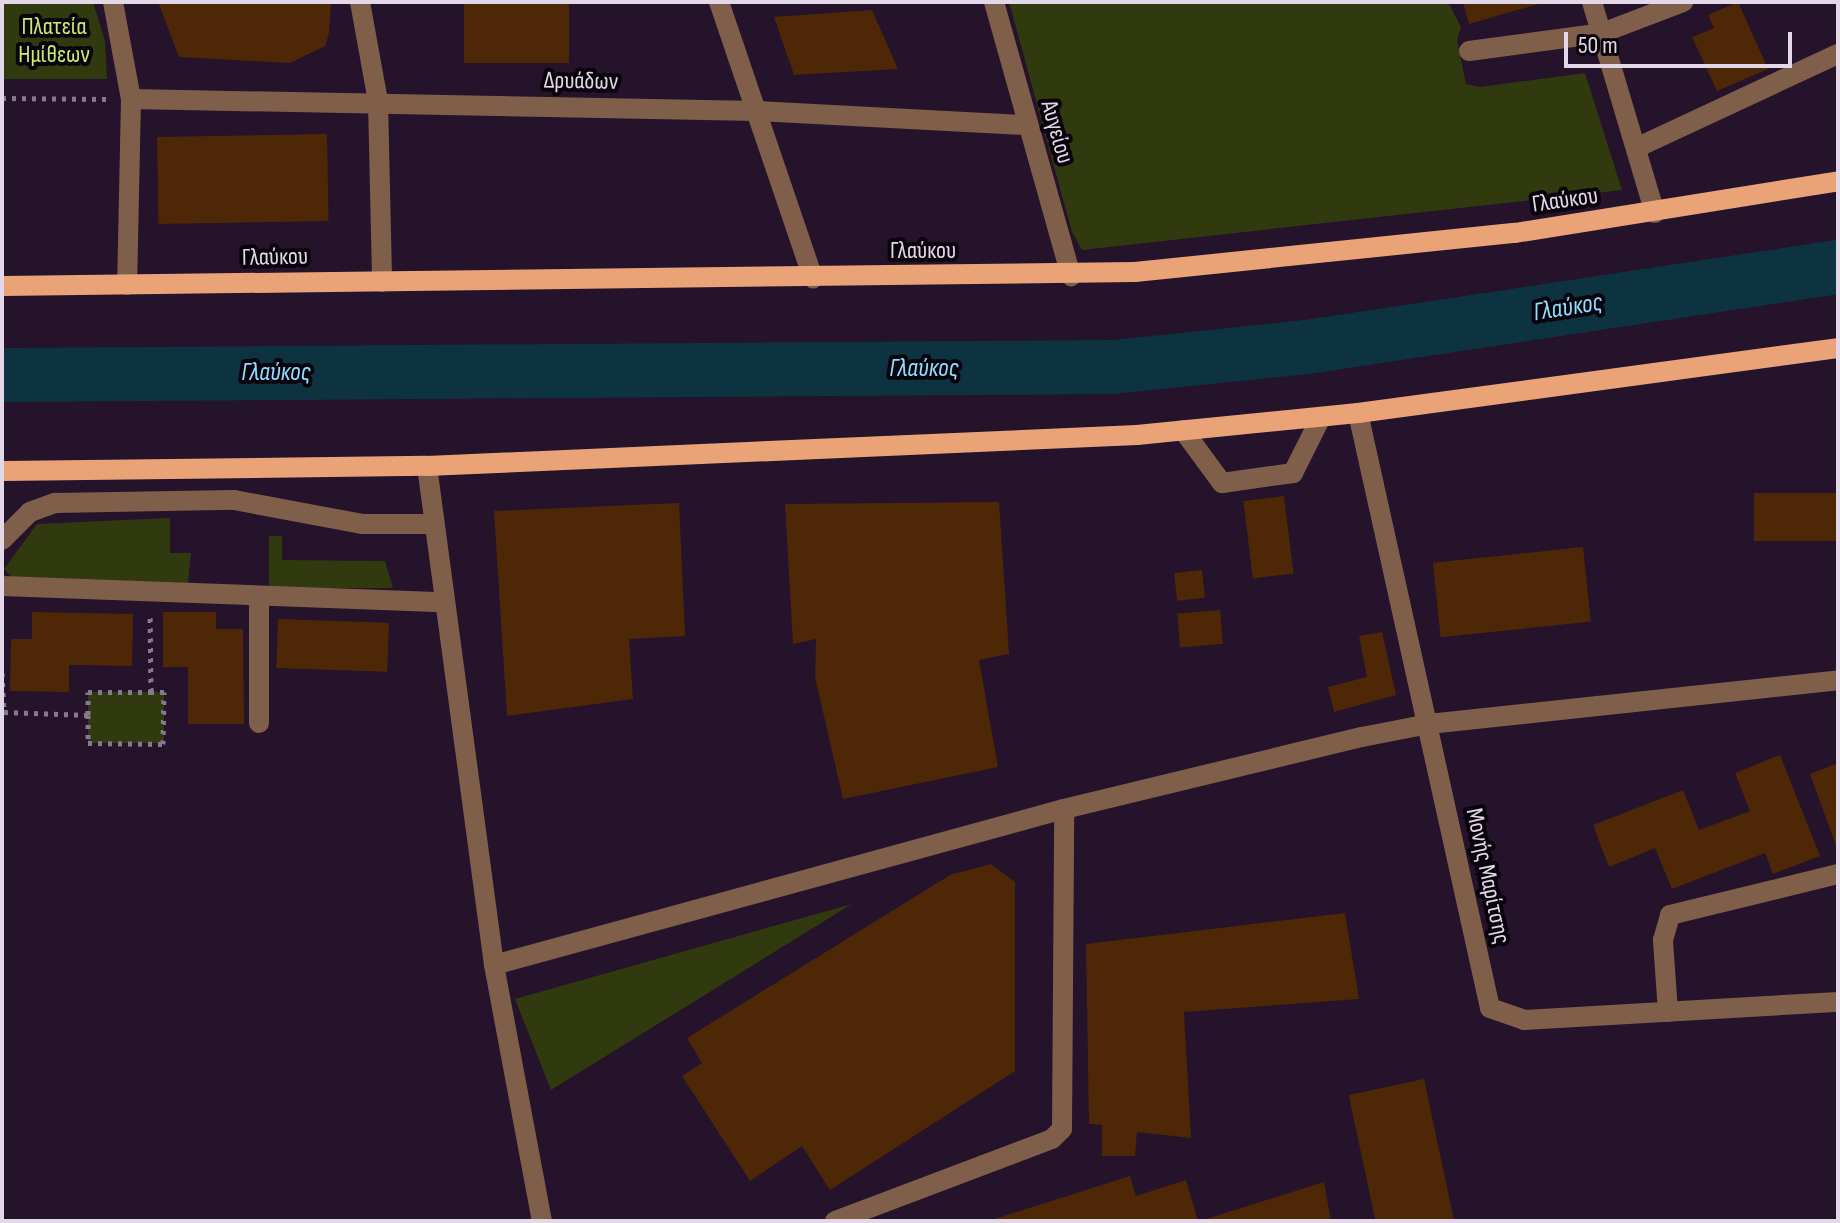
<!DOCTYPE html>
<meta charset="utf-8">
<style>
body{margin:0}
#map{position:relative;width:1840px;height:1223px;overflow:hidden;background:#24132b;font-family:"Sofia Sans Condensed",sans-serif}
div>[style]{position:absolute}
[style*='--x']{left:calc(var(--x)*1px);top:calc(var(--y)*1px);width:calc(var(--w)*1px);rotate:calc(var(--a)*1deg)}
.green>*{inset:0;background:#303a0e;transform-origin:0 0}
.river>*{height:54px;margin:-27px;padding:0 27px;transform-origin:27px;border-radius:27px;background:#0d3341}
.building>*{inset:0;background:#4e2706;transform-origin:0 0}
.path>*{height:5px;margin-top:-2.5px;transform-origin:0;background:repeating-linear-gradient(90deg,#87798d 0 4px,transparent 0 10px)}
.minor>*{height:20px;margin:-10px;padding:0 10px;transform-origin:10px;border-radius:10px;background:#805f4a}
.major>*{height:20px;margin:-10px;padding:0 10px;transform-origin:10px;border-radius:10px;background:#e9a376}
span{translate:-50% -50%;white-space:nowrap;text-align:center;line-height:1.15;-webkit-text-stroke:8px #09040c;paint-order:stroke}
.park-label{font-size:24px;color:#cceb72}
.street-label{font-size:24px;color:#e3d8e8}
.water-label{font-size:26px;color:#8edeff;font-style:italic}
.frame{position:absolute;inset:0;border:4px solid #e3d8e8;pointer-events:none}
.scale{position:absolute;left:1564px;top:32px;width:228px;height:36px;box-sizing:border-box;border:4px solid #e3d8e8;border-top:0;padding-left:10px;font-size:24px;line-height:28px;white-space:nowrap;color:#e3d8e8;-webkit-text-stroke:6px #09040c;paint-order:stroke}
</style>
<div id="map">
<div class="green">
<div style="clip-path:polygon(2px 2px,93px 2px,105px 41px,107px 79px,2px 79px)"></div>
<div style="clip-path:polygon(1009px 2px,1448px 2px,1461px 27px,1457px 40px,1466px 84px,1480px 87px,1585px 73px,1622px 190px,1082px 250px,1072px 232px)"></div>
<div style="clip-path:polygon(170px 518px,170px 553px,191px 553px,188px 583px,12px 577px,4px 569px,37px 524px)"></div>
<div style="clip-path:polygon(269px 536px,282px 536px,282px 560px,385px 561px,393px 588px,269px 588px)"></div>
<div style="left:88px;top:692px;width:76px;height:51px"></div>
<div style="clip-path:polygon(852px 904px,551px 1090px,515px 999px)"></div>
</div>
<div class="river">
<div style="--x:2;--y:375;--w:1111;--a:-0.41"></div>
<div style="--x:1113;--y:367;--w:195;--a:-5.9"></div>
<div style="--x:1307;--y:347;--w:537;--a:-8.57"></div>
</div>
<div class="building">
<div style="clip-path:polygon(158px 2px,331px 2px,329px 33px,325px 46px,290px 63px,179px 57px)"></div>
<div style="left:464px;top:2px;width:105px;height:61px"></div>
<div style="clip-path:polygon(1463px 2px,1542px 2px,1542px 3px,1469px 24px)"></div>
<div style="clip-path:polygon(1738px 2px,1768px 69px,1717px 91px,1692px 37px,1714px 28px,1708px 15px)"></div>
<div style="clip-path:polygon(872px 10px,898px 69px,794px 75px,774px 17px)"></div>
<div style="left:327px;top:134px;width:87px;height:170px;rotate:89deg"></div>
<div style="left:1838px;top:493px;width:48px;height:84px;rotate:90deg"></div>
<div style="left:1284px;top:496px;width:78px;height:41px;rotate:83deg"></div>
<div style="clip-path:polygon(999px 502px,1009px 654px,979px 660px,998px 767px,843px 799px,815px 677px,816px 639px,793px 644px,785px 504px)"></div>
<div style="clip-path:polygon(679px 503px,685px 636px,629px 639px,633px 699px,507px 716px,494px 511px)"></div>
<div style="left:1583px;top:547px;width:75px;height:151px;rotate:84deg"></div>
<div style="left:1202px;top:570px;width:28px;height:28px;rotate:84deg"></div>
<div style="left:1220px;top:610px;width:34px;height:43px;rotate:85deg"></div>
<div style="clip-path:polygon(32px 612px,133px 614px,132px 666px,69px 665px,69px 692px,10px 691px,11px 639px,32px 639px)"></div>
<div style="clip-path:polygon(163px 612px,216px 612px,216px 629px,243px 629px,244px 724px,188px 724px,188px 667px,163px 667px)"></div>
<div style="left:278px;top:619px;width:111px;height:49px;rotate:2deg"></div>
<div style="clip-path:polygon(1382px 632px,1396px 695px,1334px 712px,1328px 687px,1367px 677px,1359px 636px)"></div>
<div style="clip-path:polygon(1780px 755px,1820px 856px,1773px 874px,1765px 853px,1672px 889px,1655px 848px,1609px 867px,1593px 825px,1683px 790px,1699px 830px,1750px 811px,1735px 773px)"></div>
<div style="clip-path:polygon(1838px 763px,1838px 851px,1810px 774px)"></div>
<div style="clip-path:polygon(991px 864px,1015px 882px,1015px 1071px,830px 1190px,802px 1146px,750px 1181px,682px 1076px,702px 1063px,687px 1038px,950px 875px)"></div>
<div style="clip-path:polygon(1345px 913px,1359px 999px,1184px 1012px,1191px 1138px,1137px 1132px,1135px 1156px,1102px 1156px,1102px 1125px,1089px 1124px,1086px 944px)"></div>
<div style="left:1424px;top:1079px;width:145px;height:77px;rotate:78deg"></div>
<div style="clip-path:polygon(1130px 1176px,1136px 1196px,1186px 1180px,1198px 1221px,988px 1221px)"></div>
<div style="clip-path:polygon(1324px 1182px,1331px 1221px,1204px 1221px,1203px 1220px)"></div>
</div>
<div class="path">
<div style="--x:2;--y:98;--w:104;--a:0.6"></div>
<div style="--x:2;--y:673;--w:39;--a:87"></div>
<div style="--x:4;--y:712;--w:84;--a:2"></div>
<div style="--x:88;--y:715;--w:23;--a:-90"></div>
<div style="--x:88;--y:692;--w:63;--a:0"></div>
<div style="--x:151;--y:692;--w:78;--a:-90.7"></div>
<div style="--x:88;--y:715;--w:28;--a:90"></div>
<div style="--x:88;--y:743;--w:75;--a:0.8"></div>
<div style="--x:163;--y:744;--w:52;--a:-88.9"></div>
<div style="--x:164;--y:692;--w:13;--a:180"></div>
</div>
<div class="minor">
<div style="--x:113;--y:2;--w:99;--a:79.5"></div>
<div style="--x:131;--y:99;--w:186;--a:91.2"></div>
<div style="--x:360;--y:2;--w:101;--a:79.7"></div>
<div style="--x:378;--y:101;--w:181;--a:88.7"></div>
<div style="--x:719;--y:2;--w:292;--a:71.2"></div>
<div style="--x:994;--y:2;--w:285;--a:74.3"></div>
<div style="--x:1592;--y:2;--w:220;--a:73.4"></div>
<div style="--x:1469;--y:51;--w:134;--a:-7.7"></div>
<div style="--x:1602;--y:33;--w:87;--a:-20.9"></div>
<div style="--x:131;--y:99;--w:626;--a:1.1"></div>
<div style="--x:757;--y:111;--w:271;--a:3"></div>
<div style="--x:1636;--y:148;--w:223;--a:-25"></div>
<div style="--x:1358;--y:413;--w:609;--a:77.49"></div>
<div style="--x:1490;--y:1008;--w:36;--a:19"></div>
<div style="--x:1524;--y:1020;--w:315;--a:-3.3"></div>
<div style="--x:1183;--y:430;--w:66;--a:53.7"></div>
<div style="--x:1222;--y:483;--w:72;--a:-8"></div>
<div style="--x:1293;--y:473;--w:63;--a:-63.4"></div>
<div style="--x:427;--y:466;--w:503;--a:82.35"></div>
<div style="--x:494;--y:965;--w:260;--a:79.4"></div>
<div style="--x:2;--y:540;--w:40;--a:-45"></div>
<div style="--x:30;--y:512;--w:27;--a:-20"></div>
<div style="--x:55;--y:503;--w:179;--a:-1"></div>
<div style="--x:234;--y:500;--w:130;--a:10.6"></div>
<div style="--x:362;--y:524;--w:70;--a:0"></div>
<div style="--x:2;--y:586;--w:441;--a:2.1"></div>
<div style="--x:259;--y:723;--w:127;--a:-90"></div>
<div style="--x:494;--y:965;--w:591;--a:-15.31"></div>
<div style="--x:1064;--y:809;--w:307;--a:-13.6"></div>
<div style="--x:1362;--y:737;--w:68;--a:-11"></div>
<div style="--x:1429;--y:724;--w:411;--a:-6.1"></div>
<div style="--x:1668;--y:1012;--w:72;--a:-94"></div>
<div style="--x:1663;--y:940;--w:26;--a:-74"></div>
<div style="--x:1670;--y:915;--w:173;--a:-13.7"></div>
<div style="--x:835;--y:1221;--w:232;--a:-20.7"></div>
<div style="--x:1052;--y:1139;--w:14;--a:-45"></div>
<div style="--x:1062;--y:1129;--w:320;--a:-89.6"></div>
</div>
<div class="major">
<div style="--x:2;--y:286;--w:1133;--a:-0.71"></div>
<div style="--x:1135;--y:272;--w:382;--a:-5.9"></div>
<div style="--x:1515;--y:233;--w:327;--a:-9.1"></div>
<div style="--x:2;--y:471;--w:425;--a:-0.7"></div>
<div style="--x:427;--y:466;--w:711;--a:-2.5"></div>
<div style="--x:1137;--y:435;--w:222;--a:-5.7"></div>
<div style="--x:1358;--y:413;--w:484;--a:-7.7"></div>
</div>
<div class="park-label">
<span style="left:54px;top:41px">Πλατεία<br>Ημίθεων</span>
</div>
<div class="street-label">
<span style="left:581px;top:81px;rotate:1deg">Δρυάδων</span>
<span style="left:1057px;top:132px;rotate:74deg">Αυγείου</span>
<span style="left:1565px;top:200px;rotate:-8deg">Γλαύκου</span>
<span style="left:923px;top:251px">Γλαύκου</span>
<span style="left:275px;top:257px;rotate:-1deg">Γλαύκου</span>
<span style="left:1488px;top:876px;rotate:78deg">Μονής Μαρίτσης</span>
</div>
<div class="water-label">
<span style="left:1568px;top:308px;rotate:-9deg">Γλαύκος</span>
<span style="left:924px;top:369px">Γλαύκος</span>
<span style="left:276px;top:373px">Γλαύκος</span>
</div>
<div class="frame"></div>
<div class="scale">50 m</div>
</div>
